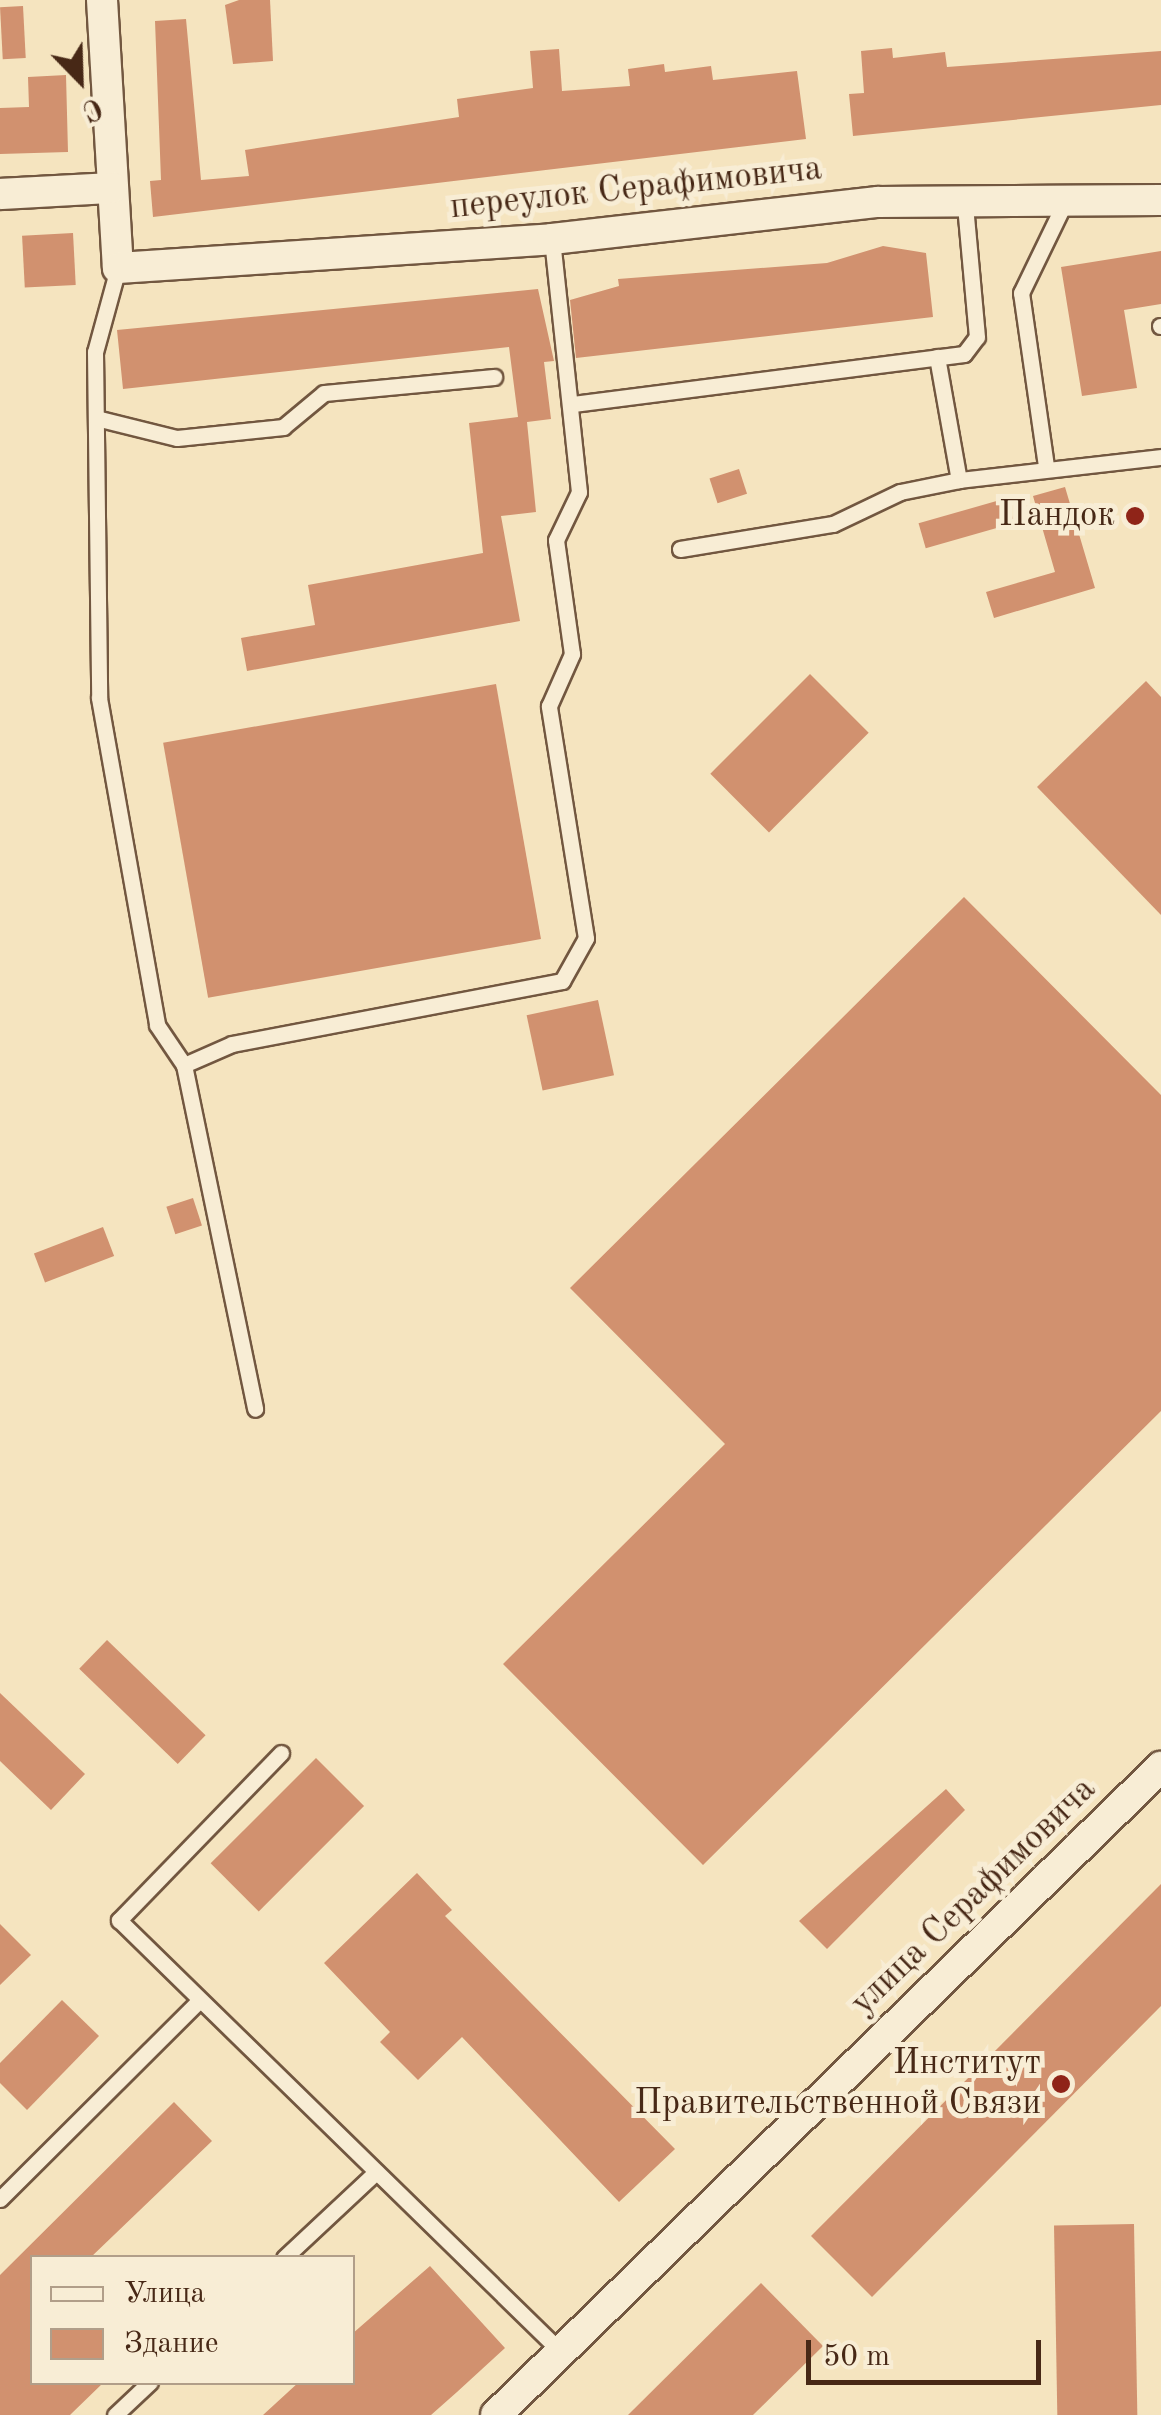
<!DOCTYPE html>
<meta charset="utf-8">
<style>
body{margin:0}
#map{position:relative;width:1161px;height:2415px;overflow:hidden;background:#f5e4bf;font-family:"Old Standard TT",serif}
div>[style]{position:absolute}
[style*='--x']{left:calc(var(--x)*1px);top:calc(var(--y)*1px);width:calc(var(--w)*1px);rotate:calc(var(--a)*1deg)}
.building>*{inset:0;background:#d1916f;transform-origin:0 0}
.roads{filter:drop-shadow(2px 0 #725740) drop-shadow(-2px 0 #725740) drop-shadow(0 2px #725740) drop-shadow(0 -2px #725740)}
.lane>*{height:15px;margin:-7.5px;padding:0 7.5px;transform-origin:7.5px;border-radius:7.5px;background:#f8edd5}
.street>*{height:30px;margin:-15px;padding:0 15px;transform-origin:15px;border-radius:15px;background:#f8edd5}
.dots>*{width:28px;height:28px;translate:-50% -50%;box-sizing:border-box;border:5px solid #f8edd5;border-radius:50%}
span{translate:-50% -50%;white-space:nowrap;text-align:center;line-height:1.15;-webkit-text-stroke:10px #f8edd5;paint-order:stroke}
.street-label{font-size:35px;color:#472816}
.poi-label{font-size:35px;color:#472816}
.right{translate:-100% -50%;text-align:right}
.legend{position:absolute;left:30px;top:2255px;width:325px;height:130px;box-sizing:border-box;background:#f8edd5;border:2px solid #b19e89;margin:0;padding:12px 18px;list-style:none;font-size:30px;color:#472816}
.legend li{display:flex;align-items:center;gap:20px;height:50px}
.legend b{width:50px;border:2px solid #b19e89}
.north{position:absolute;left:30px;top:30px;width:100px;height:100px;-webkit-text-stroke:8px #f8edd5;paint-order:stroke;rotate:157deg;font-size:28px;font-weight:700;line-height:40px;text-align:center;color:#472816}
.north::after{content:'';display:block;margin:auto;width:35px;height:45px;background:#472816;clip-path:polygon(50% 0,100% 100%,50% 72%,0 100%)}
.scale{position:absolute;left:806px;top:2340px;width:235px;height:45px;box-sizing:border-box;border:5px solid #472816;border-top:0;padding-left:12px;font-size:30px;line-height:35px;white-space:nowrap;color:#472816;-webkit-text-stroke:8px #f8edd5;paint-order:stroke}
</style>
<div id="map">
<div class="building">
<div style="clip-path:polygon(239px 0,270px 0,273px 61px,233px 64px,225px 5px)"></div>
<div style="left:23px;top:6px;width:52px;height:23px;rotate:87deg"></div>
<div style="clip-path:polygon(186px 19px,201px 180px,249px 176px,245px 150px,459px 117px,457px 99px,533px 88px,530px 51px,559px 49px,562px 91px,630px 86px,628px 69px,664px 64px,665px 72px,711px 66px,713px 80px,797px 71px,806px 139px,153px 217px,150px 181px,161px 180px,155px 21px)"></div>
<div style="clip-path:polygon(892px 48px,893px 58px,945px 52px,947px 67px,1161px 51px,1161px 105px,853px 136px,849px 94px,864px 93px,861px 51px)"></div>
<div style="clip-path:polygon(66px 75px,68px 152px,0 154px,0 108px,29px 107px,28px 77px)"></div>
<div style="left:73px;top:233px;width:52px;height:51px;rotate:87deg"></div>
<div style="clip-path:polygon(883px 246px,926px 253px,933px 317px,576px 358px,570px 300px,619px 286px,618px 279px,827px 263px)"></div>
<div style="clip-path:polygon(1161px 251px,1161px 304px,1124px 310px,1137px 388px,1082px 396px,1061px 267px)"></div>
<div style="clip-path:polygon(538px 289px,554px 361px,544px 362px,551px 419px,527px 422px,536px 512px,501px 516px,520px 621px,247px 671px,241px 638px,315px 625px,308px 585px,483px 553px,469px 423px,518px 417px,509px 347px,123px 389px,117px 330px)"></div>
<div style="left:739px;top:469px;width:26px;height:31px;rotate:72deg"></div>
<div style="clip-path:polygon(1065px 487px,1095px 588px,994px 618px,986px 592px,1055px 572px,1033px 496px)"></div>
<div style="left:1007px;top:498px;width:26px;height:92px;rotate:74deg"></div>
<div style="left:810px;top:674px;width:83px;height:141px;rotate:45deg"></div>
<div style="clip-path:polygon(1146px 681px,1161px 697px,1161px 915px,1037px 787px)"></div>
<div style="left:496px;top:684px;width:259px;height:338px;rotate:80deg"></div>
<div style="clip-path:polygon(964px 897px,1161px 1095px,1161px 1411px,703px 1865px,503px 1664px,725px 1444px,570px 1288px)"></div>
<div style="left:598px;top:1000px;width:77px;height:73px;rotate:78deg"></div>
<div style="left:193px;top:1198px;width:29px;height:28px;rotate:72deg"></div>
<div style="left:103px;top:1227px;width:31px;height:74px;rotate:69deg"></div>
<div style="left:107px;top:1640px;width:137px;height:40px;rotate:44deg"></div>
<div style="clip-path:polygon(0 1693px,85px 1774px,51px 1810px,0 1761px)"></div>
<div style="left:316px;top:1758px;width:68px;height:149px;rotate:45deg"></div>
<div style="clip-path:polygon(946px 1789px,965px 1810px,827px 1949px,799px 1921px)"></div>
<div style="clip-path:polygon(417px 1873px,452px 1910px,445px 1916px,675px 2149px,619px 2202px,462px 2037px,418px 2080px,380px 2042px,390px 2032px,324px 1963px)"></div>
<div style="clip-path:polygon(1161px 1884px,1161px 2006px,872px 2297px,811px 2236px)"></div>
<div style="clip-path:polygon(0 1924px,31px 1955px,0 1985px)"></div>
<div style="clip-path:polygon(62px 2000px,99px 2036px,27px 2110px,0 2083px,0 2063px)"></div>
<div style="clip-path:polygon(174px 2102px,212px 2141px,90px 2258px,32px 2258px,32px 2382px,104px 2382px,70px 2415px,0 2415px,0 2275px)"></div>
<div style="left:1134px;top:2224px;width:191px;height:80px;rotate:89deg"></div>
<div style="clip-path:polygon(430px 2266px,505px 2348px,457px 2392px,431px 2415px,263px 2415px,299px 2382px,352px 2382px,352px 2334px)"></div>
<div style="clip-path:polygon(761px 2283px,823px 2346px,753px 2415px,628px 2415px)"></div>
</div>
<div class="roads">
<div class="lane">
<div style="--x:118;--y:268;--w:87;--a:105.3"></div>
<div style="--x:95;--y:352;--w:346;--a:89.3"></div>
<div style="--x:99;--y:698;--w:332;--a:79.9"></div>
<div style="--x:157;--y:1025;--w:48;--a:56"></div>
<div style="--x:184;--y:1065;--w:351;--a:78.3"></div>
<div style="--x:1160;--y:326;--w:1;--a:0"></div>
<div style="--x:937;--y:357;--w:125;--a:79.9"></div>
<div style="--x:573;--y:404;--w:394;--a:-7.3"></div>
<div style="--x:964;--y:354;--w:21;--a:-53"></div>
<div style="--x:977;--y:337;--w:134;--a:-95.2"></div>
<div style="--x:96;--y:418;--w:83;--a:13.9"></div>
<div style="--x:177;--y:438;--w:107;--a:-5.9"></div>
<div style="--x:283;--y:427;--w:53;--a:-39.7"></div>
<div style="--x:324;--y:393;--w:171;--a:-5.4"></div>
<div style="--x:1046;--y:466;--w:175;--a:-98.2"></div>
<div style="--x:1021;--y:293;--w:97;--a:-64.2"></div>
<div style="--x:680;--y:549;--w:155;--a:-9.3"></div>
<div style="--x:833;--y:524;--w:74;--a:-25.5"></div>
<div style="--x:900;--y:492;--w:60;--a:-11.5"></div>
<div style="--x:959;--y:480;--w:203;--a:-6.5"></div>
<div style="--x:184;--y:1065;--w:52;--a:-23.6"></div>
<div style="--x:232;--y:1044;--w:336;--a:-10.8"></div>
<div style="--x:562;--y:981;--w:49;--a:-60.8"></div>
<div style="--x:586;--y:938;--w:235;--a:-99.1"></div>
<div style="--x:549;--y:706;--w:57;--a:-66.1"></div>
<div style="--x:572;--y:654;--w:115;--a:-98"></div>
<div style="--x:556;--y:540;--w:53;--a:-64.4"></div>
<div style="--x:579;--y:492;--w:254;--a:-96.1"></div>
<div style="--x:281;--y:1753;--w:233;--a:134.1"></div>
<div style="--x:119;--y:1920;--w:618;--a:44.34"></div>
<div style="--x:0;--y:2199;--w:282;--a:-44.9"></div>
<div style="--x:284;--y:2258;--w:126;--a:-43.1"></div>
<div style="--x:115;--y:2415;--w:48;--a:-43.3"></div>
</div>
<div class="street">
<div style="--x:102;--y:0;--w:268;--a:86.6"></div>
<div style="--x:118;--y:268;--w:435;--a:-3.8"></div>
<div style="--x:552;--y:239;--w:328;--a:-6.5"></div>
<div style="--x:878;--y:202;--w:283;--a:-0.4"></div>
<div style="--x:0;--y:194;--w:112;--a:-3.1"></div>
<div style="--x:496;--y:2415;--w:929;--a:-44.26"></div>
</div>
</div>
<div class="dots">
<div style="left:1135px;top:516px;background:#8f2418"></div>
<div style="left:1061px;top:2084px;background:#8f2418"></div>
</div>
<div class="street-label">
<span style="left:636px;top:189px;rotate:-6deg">переулок Серафимовича</span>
<span style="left:974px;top:1897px;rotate:-44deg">улица Серафимовича</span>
</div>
<div class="poi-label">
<span class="right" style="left:1115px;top:516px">Пандок</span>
<span class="right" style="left:1041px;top:2084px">Институт<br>Правительственной Связи</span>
</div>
<ul class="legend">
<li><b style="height:12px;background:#f8edd5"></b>Улица</li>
<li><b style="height:28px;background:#d1916f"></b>Здание</li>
</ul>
<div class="north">С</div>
<div class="scale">50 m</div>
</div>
